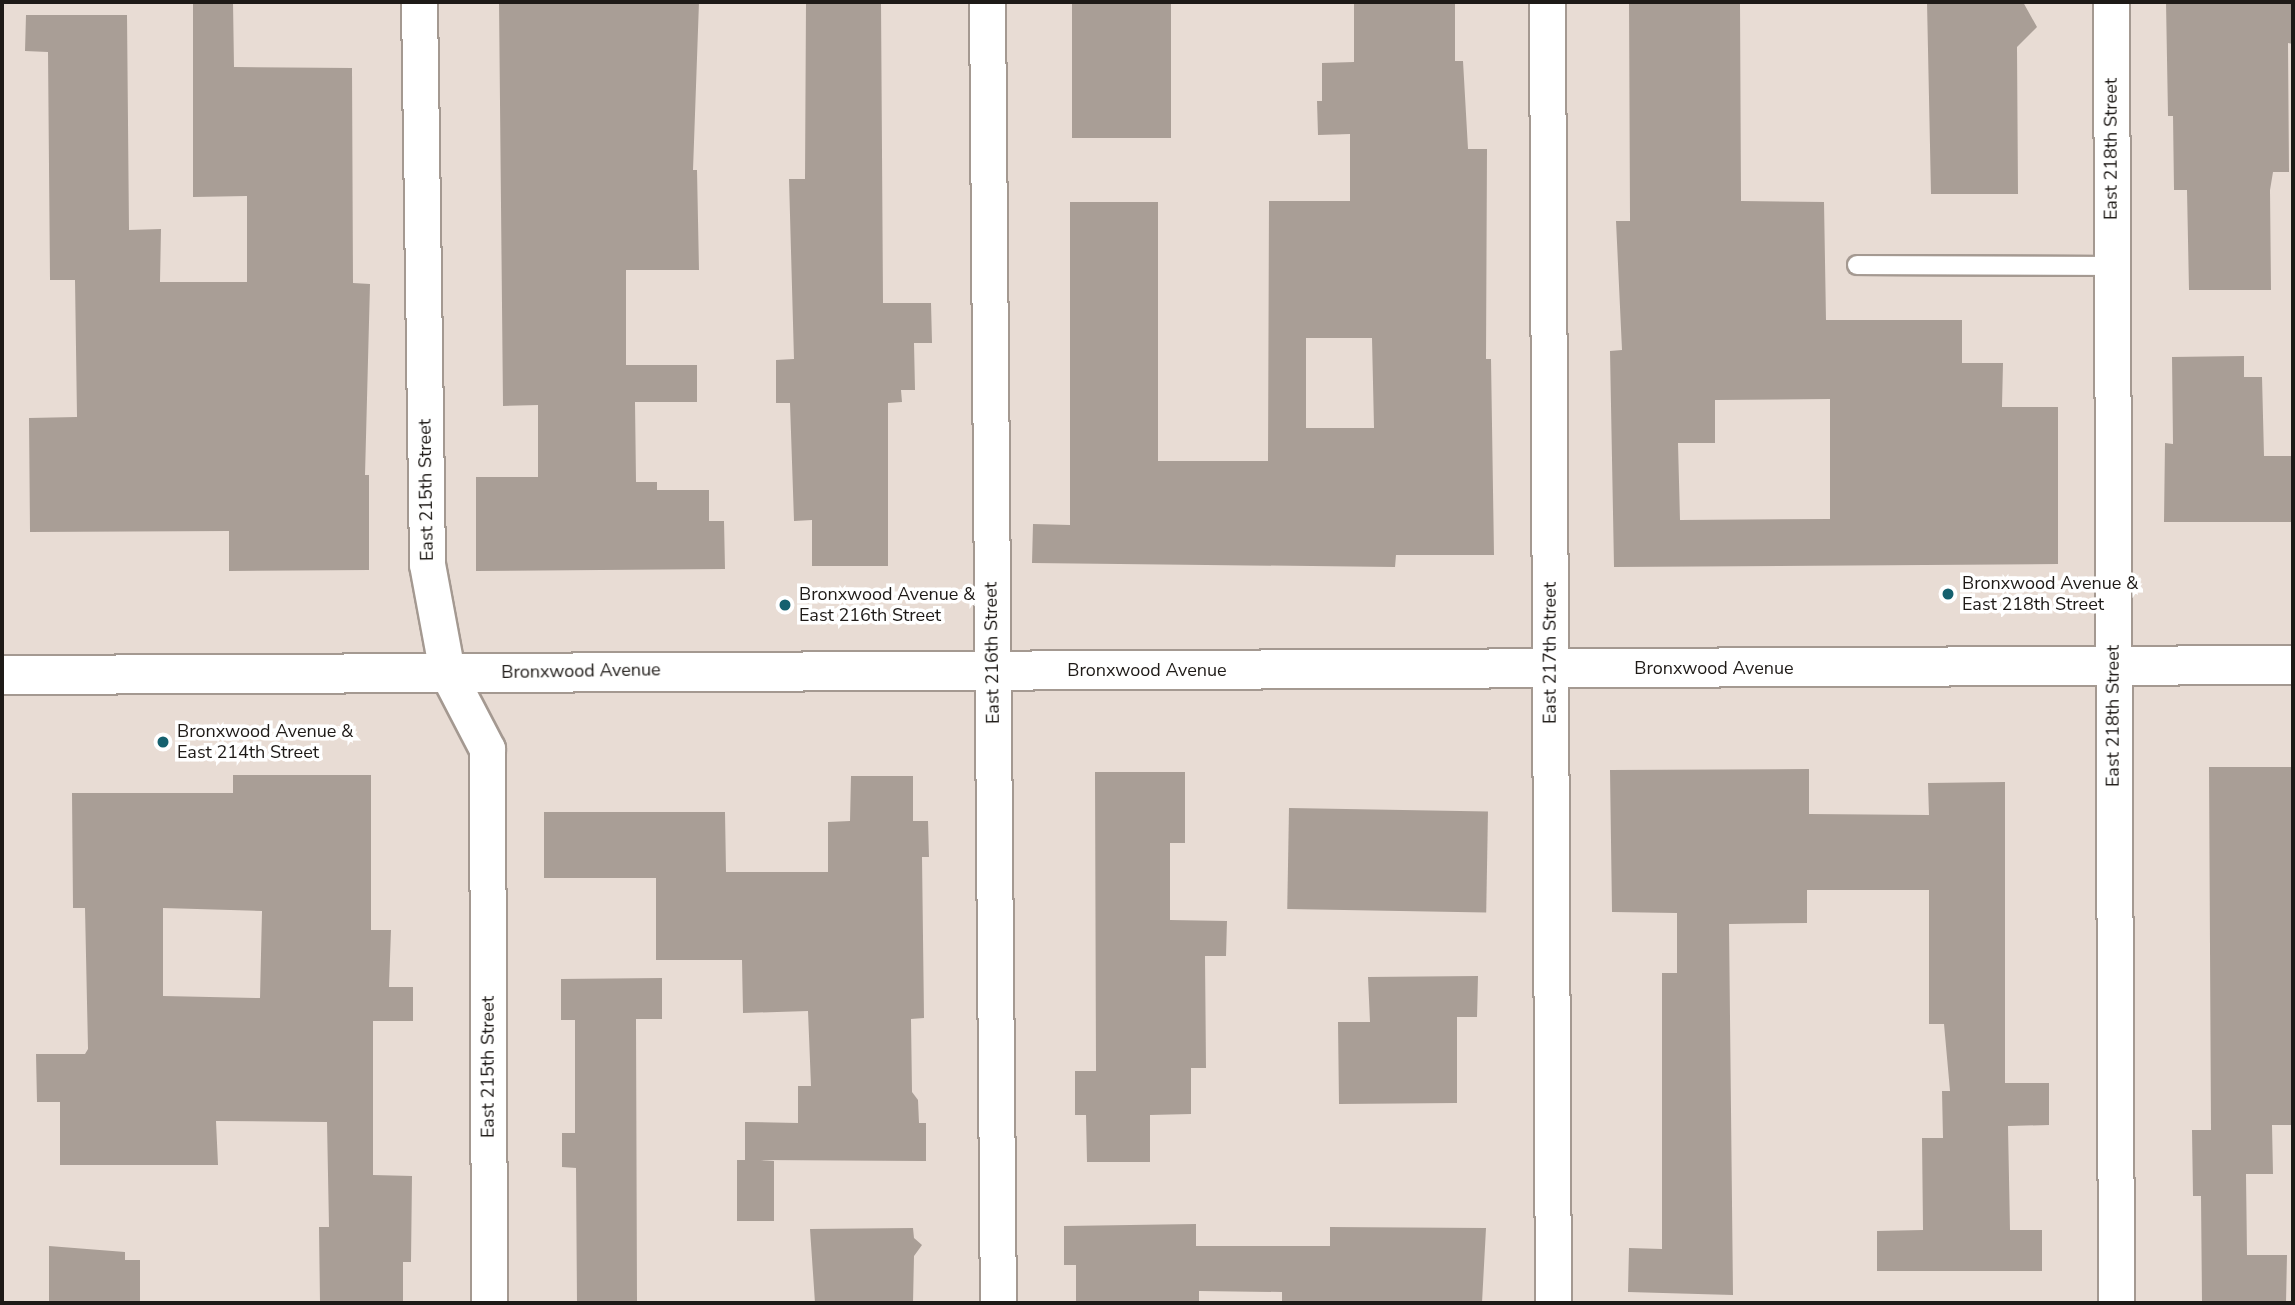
<!DOCTYPE html>
<style>
body{margin:0}
#map{position:relative;width:2295px;height:1305px;overflow:hidden;background:#e8dcd4;font-family:"Nunito Sans",sans-serif}
div>[style]{position:absolute}
[style*='--x']{left:calc(var(--x)*1px);top:calc(var(--y)*1px);width:calc(var(--w)*1px);rotate:calc(var(--a)*1deg)}
.building>*{inset:0;background:#a99e96;transform-origin:0 0}
.roads{filter:drop-shadow(2px 0 #a49991) drop-shadow(-2px 0 #a49991) drop-shadow(0 2px #a49991) drop-shadow(0 -2px #a49991)}
.service>*{height:18px;margin:-9px;padding:0 9px;transform-origin:9px;border-radius:9px;background:#fff}
.minor>*{height:35px;margin:-17.5px;padding:0 17.5px;transform-origin:17.5px;border-radius:17.5px;background:#fff}
.tertiary>*{height:38px;margin:-19px;padding:0 19px;transform-origin:19px;border-radius:19px;background:#fff}
.dots>*{width:19px;height:19px;translate:-50% -50%;box-sizing:border-box;border:4px solid #fff;border-radius:50%}
span{translate:-50% -50%;white-space:nowrap;text-align:center;line-height:1.15;-webkit-text-stroke:7px #fff;paint-order:stroke}
.street-label{font-size:18px;color:#1e1a17}
.poi-label{font-size:18px;color:#1e1a17}
.left{translate:0 -50%;text-align:left}
.frame{position:absolute;inset:0;border:4px solid #1e1a17;pointer-events:none}
</style>
<div id="map">
<div class="building">
<div style="clip-path:polygon(193px 2px,233px 2px,234px 67px,352px 68px,353px 283px,370px 284px,365px 475px,369px 475px,369px 570px,229px 571px,229px 531px,30px 532px,29px 418px,77px 417px,75px 280px,50px 280px,48px 52px,25px 51px,26px 15px,127px 15px,129px 230px,161px 229px,160px 282px,247px 282px,247px 196px,193px 197px)"></div>
<div style="clip-path:polygon(499px 2px,699px 2px,693px 170px,697px 170px,699px 270px,626px 270px,626px 365px,697px 365px,697px 402px,635px 402px,636px 482px,657px 482px,657px 490px,709px 490px,709px 521px,724px 521px,725px 569px,476px 571px,476px 477px,538px 477px,538px 405px,503px 406px)"></div>
<div style="clip-path:polygon(806px 2px,881px 2px,883px 303px,931px 303px,932px 343px,914px 343px,915px 390px,901px 390px,902px 402px,888px 403px,888px 566px,812px 566px,812px 520px,794px 521px,790px 403px,776px 403px,776px 360px,794px 359px,789px 179px,805px 179px)"></div>
<div style="left:1072px;top:2px;width:99px;height:136px"></div>
<div style="clip-path:polygon(evenodd,1354px 2px,1455px 2px,1455px 61px,1463px 61px,1468px 149px,1487px 149px,1486px 359px,1491px 359px,1494px 555px,1396px 555px,1395px 567px,1032px 563px,1033px 524px,1070px 525px,1070px 202px,1158px 202px,1158px 461px,1268px 461px,1269px 201px,1350px 201px,1350px 134px,1318px 135px,1317px 101px,1322px 101px,1322px 63px,1354px 62px,1354px 2px,1306px 338px,1372px 338px,1374px 428px,1306px 428px,1306px 338px)"></div>
<div style="clip-path:polygon(evenodd,1629px 2px,1740px 2px,1741px 201px,1824px 202px,1826px 320px,1962px 320px,1962px 363px,2003px 363px,2002px 407px,2058px 407px,2058px 564px,1614px 567px,1610px 351px,1622px 350px,1616px 221px,1630px 221px,1629px 2px,1830px 399px,1830px 519px,1680px 520px,1678px 443px,1715px 443px,1715px 400px,1830px 399px)"></div>
<div style="clip-path:polygon(1927px 2px,2023px 2px,2037px 27px,2017px 47px,2018px 194px,1931px 194px)"></div>
<div style="clip-path:polygon(2166px 2px,2293px 2px,2293px 44px,2288px 43px,2289px 172px,2273px 172px,2270px 190px,2271px 290px,2189px 290px,2187px 190px,2174px 190px,2173px 116px,2168px 116px)"></div>
<div style="clip-path:polygon(2244px 356px,2244px 377px,2262px 377px,2264px 456px,2293px 456px,2293px 522px,2164px 522px,2165px 443px,2173px 444px,2172px 357px)"></div>
<div style="clip-path:polygon(2209px 767px,2293px 767px,2293px 1125px,2272px 1125px,2273px 1174px,2246px 1174px,2247px 1255px,2287px 1255px,2286px 1303px,2202px 1303px,2201px 1196px,2193px 1196px,2192px 1130px,2211px 1130px)"></div>
<div style="clip-path:polygon(1809px 769px,1809px 814px,1929px 815px,1928px 783px,2005px 782px,2005px 1083px,2049px 1083px,2049px 1125px,2008px 1126px,2010px 1230px,2042px 1230px,2042px 1271px,1877px 1271px,1877px 1231px,1923px 1230px,1922px 1138px,1943px 1138px,1942px 1091px,1950px 1091px,1944px 1024px,1929px 1024px,1929px 890px,1807px 890px,1807px 923px,1729px 924px,1733px 1295px,1628px 1292px,1629px 1248px,1662px 1249px,1662px 973px,1677px 973px,1677px 913px,1612px 912px,1610px 770px)"></div>
<div style="clip-path:polygon(1095px 772px,1185px 772px,1185px 843px,1170px 843px,1170px 920px,1227px 921px,1226px 956px,1205px 956px,1206px 1068px,1191px 1068px,1191px 1114px,1150px 1115px,1150px 1162px,1087px 1162px,1086px 1115px,1075px 1115px,1075px 1071px,1096px 1071px)"></div>
<div style="clip-path:polygon(evenodd,233px 775px,371px 775px,371px 930px,391px 930px,389px 987px,413px 987px,413px 1021px,373px 1021px,373px 1175px,412px 1176px,411px 1262px,403px 1262px,403px 1303px,320px 1303px,319px 1227px,329px 1227px,327px 1122px,216px 1121px,218px 1165px,60px 1165px,60px 1102px,37px 1102px,36px 1054px,85px 1054px,88px 1049px,85px 908px,73px 908px,72px 793px,233px 793px,233px 775px,163px 908px,262px 911px,260px 998px,163px 996px,163px 908px)"></div>
<div style="clip-path:polygon(851px 776px,913px 776px,913px 821px,928px 821px,929px 857px,922px 857px,924px 1018px,911px 1019px,912px 1092px,918px 1100px,919px 1123px,926px 1123px,926px 1161px,760px 1160px,774px 1161px,774px 1221px,737px 1221px,737px 1160px,745px 1160px,745px 1122px,798px 1123px,798px 1086px,811px 1086px,808px 1011px,743px 1013px,742px 960px,656px 960px,656px 878px,544px 878px,544px 812px,725px 812px,726px 872px,828px 872px,828px 822px,850px 821px)"></div>
<div style="left:1289px;top:808px;width:199px;height:101px;rotate:1deg"></div>
<div style="clip-path:polygon(1478px 976px,1477px 1017px,1457px 1017px,1457px 1103px,1339px 1104px,1338px 1022px,1370px 1022px,1368px 977px)"></div>
<div style="clip-path:polygon(662px 978px,662px 1019px,636px 1019px,637px 1303px,577px 1303px,576px 1168px,562px 1167px,562px 1133px,575px 1133px,575px 1020px,561px 1020px,561px 979px)"></div>
<div style="clip-path:polygon(1196px 1224px,1196px 1246px,1330px 1246px,1330px 1227px,1486px 1228px,1482px 1303px,1282px 1303px,1282px 1292px,1199px 1291px,1199px 1303px,1076px 1303px,1076px 1265px,1064px 1265px,1064px 1226px)"></div>
<div style="clip-path:polygon(913px 1228px,914px 1238px,922px 1245px,914px 1256px,913px 1303px,815px 1303px,810px 1229px)"></div>
<div style="clip-path:polygon(49px 1246px,125px 1252px,125px 1260px,140px 1260px,140px 1303px,49px 1303px)"></div>
</div>
<div class="roads">
<div class="service">
<div style="--x:1857;--y:265;--w:255;--a:0.2"></div>
</div>
<div class="minor">
<div style="--x:419;--y:2;--w:562;--a:89.18"></div>
<div style="--x:427;--y:564;--w:110;--a:79.5"></div>
<div style="--x:447;--y:672;--w:87;--a:62.5"></div>
<div style="--x:487;--y:749;--w:554;--a:89.79"></div>
<div style="--x:987;--y:2;--w:1301;--a:89.52"></div>
<div style="--x:1547;--y:2;--w:1301;--a:89.74"></div>
<div style="--x:2111;--y:2;--w:1301;--a:89.78"></div>
</div>
<div class="tertiary">
<div style="--x:2;--y:675;--w:2291;--a:-0.25"></div>
</div>
</div>
<div class="dots">
<div style="left:1948px;top:594px;background:#15606e"></div>
<div style="left:785px;top:605px;background:#15606e"></div>
<div style="left:163px;top:742px;background:#15606e"></div>
</div>
<div class="street-label">
<span style="left:2111px;top:149px;rotate:-90deg">East 218th Street</span>
<span style="left:426px;top:490px;rotate:-91deg">East 215th Street</span>
<span style="left:992px;top:653px;rotate:-91deg">East 216th Street</span>
<span style="left:1550px;top:653px;rotate:-90deg">East 217th Street</span>
<span style="left:1714px;top:668px">Bronxwood Avenue</span>
<span style="left:1147px;top:670px">Bronxwood Avenue</span>
<span style="left:581px;top:671px;rotate:-1deg">Bronxwood Avenue</span>
<span style="left:2113px;top:716px;rotate:-90deg">East 218th Street</span>
<span style="left:488px;top:1067px;rotate:-90deg">East 215th Street</span>
</div>
<div class="poi-label">
<span class="left" style="left:1962px;top:594px">Bronxwood Avenue &amp;<br>East 218th Street</span>
<span class="left" style="left:799px;top:605px">Bronxwood Avenue &amp;<br>East 216th Street</span>
<span class="left" style="left:177px;top:742px">Bronxwood Avenue &amp;<br>East 214th Street</span>
</div>
<div class="frame"></div>
</div>
